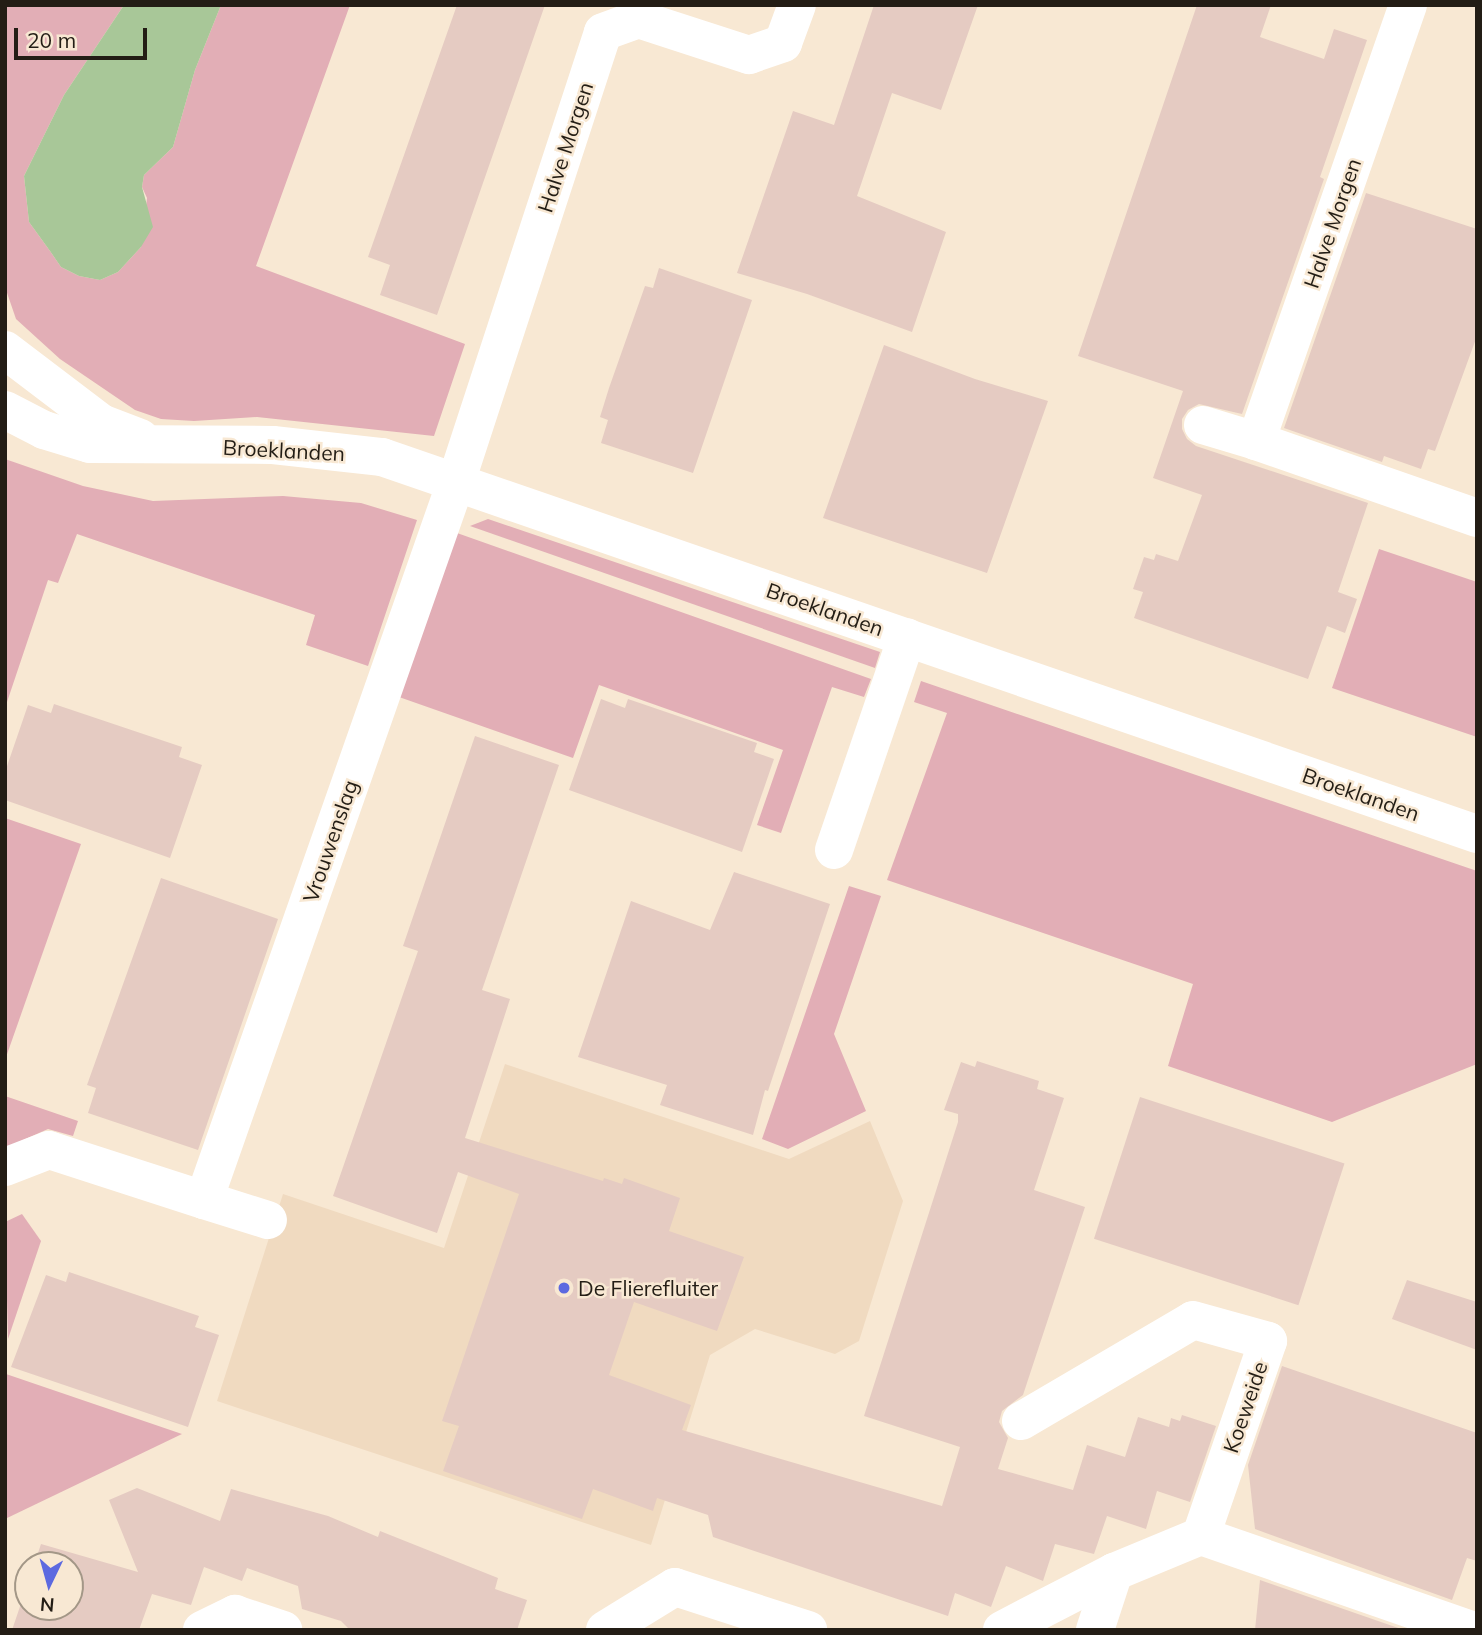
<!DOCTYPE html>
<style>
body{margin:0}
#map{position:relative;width:1482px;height:1635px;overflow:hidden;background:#f8e8d3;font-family:Mulish,sans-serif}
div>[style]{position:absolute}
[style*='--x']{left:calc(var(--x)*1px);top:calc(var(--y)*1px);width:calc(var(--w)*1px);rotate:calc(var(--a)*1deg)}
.built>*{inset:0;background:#f0dac0}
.green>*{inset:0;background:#e2aeb6}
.water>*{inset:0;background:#a8c798}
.building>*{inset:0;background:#e5cbc2;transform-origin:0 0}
.minor>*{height:38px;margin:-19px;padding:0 19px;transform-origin:19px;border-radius:19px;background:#fff}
.dots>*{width:19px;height:19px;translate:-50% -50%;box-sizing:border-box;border:4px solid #f8e8d3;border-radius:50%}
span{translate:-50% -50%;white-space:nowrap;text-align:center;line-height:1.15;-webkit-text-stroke:5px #f8e8d3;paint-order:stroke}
.street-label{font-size:21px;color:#231d15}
.poi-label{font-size:21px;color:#231d15}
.left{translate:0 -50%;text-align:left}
.frame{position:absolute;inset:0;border:7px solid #231d15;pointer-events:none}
.north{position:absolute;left:14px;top:1551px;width:70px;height:70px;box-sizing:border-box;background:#f8e8d3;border:2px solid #a39787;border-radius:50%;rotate:185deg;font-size:19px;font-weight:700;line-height:28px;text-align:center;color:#231d15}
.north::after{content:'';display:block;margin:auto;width:24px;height:32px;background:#5c69e0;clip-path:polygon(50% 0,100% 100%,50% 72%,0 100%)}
.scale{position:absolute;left:14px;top:28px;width:133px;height:32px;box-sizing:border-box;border:4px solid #231d15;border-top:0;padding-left:9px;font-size:21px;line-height:24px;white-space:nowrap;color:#231d15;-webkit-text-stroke:5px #f8e8d3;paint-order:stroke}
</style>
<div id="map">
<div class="built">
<div style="clip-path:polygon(505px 1064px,789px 1159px,870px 1121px,903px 1201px,859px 1341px,835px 1354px,755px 1329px,710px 1355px,651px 1545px,217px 1401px,283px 1194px,444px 1248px)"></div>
</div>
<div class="green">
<div style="clip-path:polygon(5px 5px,124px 5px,64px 95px,24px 176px,29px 222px,50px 251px,61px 267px,79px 276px,100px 280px,118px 272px,141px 247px,147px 198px,142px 187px,144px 175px,173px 147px,195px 70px,221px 5px,350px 5px,256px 266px,465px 344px,434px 436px,257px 417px,194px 421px,161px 419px,135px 410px,60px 359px,16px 319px,5px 287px)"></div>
<div style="clip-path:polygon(5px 459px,83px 486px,153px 501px,283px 496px,361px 503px,417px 520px,368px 666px,306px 645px,315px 615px,77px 534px,58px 583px,48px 580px,5px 708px)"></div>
<div style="clip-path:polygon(488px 519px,880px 652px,875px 668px,470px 526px)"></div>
<div style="clip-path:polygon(457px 533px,871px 679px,864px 697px,832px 687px,781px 833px,757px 825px,783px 750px,599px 685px,573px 758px,399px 697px)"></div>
<div style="clip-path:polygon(1379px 549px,1477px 582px,1477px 737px,1332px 688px)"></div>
<div style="clip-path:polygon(921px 681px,1477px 871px,1477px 1064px,1332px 1122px,1168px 1066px,1193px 984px,887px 880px,947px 713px,914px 702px)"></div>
<div style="clip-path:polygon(5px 818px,81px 844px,5px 1060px)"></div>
<div style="clip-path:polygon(849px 886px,881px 896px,834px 1034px,866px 1111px,788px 1149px,762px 1139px)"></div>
<div style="clip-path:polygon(5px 1096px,78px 1121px,73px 1136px,48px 1129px,5px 1148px)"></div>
<div style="clip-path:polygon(22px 1214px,41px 1241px,8px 1339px,5px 1222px)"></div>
<div style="clip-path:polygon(6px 1374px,182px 1434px,5px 1519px)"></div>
</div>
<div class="water">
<div style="clip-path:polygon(124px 5px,221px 5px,195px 70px,173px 147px,144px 175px,142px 187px,153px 227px,141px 247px,118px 272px,100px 280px,79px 276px,61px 267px,50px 251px,29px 222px,24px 176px,64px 95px)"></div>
</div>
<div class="building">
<div style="clip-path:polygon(457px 5px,545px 5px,437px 315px,380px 295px,390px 265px,368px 257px)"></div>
<div style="clip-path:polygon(874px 5px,978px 5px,941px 110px,892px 93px,857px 196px,946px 232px,912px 332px,807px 294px,737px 273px,793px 111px,834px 125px)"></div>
<div style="clip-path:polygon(1197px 5px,1271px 5px,1260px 37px,1324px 59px,1334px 29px,1367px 40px,1320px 177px,1324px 179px,1242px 414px,1199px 404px,1188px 410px,1182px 419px,1182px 429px,1187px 439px,1196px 446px,1368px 503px,1338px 592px,1357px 599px,1345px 633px,1327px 626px,1308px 679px,1134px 618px,1143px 592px,1133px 589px,1144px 557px,1154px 560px,1156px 554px,1178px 561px,1202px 495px,1153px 478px,1183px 391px,1078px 356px)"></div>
<div style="clip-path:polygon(1366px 193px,1477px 229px,1477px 336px,1435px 451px,1428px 449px,1421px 469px,1384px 456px,1382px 462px,1284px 428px)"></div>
<div style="clip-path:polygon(659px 268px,752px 300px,693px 473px,601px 443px,608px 420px,600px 417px,609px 388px,645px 286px,653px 288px)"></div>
<div style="clip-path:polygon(884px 345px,975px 379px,1048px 401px,987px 573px,823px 518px)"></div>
<div style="clip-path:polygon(601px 699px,625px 708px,628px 699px,757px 743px,754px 752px,774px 759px,742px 852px,569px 790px)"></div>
<div style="clip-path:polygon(54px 704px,182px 747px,179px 757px,202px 765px,170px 858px,5px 800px,5px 772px,28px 705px,51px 713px)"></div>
<div style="clip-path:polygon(475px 736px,559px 765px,482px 990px,510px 999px,465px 1138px,603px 1181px,604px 1178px,622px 1184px,624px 1178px,680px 1198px,669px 1231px,744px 1257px,717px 1331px,634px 1302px,609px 1375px,691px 1405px,682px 1430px,942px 1506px,960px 1447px,864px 1416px,958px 1122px,958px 1114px,944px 1110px,961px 1062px,975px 1067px,977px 1061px,1039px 1081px,1037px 1089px,1064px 1098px,1034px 1190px,1085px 1207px,1023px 1395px,1002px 1411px,999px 1422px,1008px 1438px,998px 1469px,1073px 1490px,1087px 1445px,1125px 1457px,1138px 1417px,1169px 1427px,1171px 1418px,1180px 1421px,1182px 1415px,1216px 1426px,1190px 1502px,1157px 1491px,1146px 1529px,1107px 1516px,1094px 1554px,1055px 1544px,1043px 1581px,1006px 1566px,991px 1607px,955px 1593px,948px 1616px,713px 1537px,708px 1515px,657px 1498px,653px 1511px,593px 1489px,582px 1519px,443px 1471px,459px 1426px,442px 1421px,519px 1194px,458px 1172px,437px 1233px,333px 1196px,418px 951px,403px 946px)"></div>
<div style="clip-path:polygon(734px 872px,830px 904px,768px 1091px,765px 1090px,753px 1135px,660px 1105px,667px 1085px,578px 1057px,631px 901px,710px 930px)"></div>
<div style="clip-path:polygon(161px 878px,278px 919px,198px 1150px,88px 1113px,96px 1088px,87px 1085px)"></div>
<div style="left:1140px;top:1097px;width:215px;height:149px;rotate:18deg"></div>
<div style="clip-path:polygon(69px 1272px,199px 1316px,195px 1327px,219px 1335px,188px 1427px,11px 1367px,46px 1275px,66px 1282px)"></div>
<div style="clip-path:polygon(1407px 1280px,1477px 1302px,1477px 1350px,1392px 1319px)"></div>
<div style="clip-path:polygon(1282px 1366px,1477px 1433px,1477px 1561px,1467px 1558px,1452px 1600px,1255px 1529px,1248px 1465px)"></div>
<div style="clip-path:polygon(137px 1488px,220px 1521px,231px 1489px,328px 1516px,378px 1537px,380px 1531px,498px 1578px,495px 1589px,527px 1600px,517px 1630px,350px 1630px,341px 1621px,302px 1609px,298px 1586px,247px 1568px,242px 1581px,204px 1567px,191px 1605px,152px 1594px,139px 1630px,12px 1630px,28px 1583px,28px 1607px,70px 1607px,70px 1565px,34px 1565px,41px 1544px,138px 1572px,109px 1500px)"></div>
<div style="clip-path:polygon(1260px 1580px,1404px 1630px,1255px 1630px)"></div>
</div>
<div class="minor">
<div style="--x:1408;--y:5;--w:462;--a:109.2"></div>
<div style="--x:1256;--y:441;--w:234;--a:19.2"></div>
<div style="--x:5;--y:350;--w:121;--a:37.2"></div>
<div style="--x:101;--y:423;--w:42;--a:21"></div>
<div style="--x:5;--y:410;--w:44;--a:27.1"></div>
<div style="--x:44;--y:430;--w:48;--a:16.9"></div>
<div style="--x:90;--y:444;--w:183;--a:0.3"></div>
<div style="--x:273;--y:445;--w:110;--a:6.3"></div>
<div style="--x:382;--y:457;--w:1158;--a:19"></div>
<div style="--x:1203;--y:425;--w:55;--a:16.8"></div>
<div style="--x:834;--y:850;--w:225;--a:-71.1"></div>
<div style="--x:5;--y:1167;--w:47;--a:-21.1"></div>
<div style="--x:49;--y:1150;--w:163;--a:17.9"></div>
<div style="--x:204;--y:1200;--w:761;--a:-70.66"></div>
<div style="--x:456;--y:482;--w:473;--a:-71.9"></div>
<div style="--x:603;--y:32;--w:37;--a:-20"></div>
<div style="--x:638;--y:19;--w:117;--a:18"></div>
<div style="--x:749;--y:55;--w:36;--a:-19"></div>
<div style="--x:783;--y:43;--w:40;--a:-69.8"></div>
<div style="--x:204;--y:1200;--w:67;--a:17.4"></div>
<div style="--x:1021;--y:1421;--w:199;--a:-30.4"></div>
<div style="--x:1193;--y:1320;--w:78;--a:15.6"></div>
<div style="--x:1268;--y:1341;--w:206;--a:109"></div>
<div style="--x:202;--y:1630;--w:37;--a:-26"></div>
<div style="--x:235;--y:1614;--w:51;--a:18.4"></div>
<div style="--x:605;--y:1630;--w:82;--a:-31.6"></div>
<div style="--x:675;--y:1587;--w:140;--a:17.9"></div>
<div style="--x:1002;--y:1630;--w:126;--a:-27.4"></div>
<div style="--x:1114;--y:1572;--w:94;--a:-22.5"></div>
<div style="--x:1201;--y:1536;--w:286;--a:19.2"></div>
<div style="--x:1095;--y:1630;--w:61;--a:-71.9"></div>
</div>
<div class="dots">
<div style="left:564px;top:1288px;background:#5c69e0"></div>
</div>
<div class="street-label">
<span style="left:565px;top:147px;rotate:-72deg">Halve Morgen</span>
<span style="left:1332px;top:223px;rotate:-71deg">Halve Morgen</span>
<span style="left:284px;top:450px;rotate:3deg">Broeklanden</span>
<span style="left:825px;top:609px;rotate:19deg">Broeklanden</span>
<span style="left:1361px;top:794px;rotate:19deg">Broeklanden</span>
<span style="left:330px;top:841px;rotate:-71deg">Vrouwenslag</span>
<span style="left:1245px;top:1407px;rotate:-71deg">Koeweide</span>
</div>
<div class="poi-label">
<span class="left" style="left:578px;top:1288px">De Flierefluiter</span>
</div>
<div class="frame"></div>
<div class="north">N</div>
<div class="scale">20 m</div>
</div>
